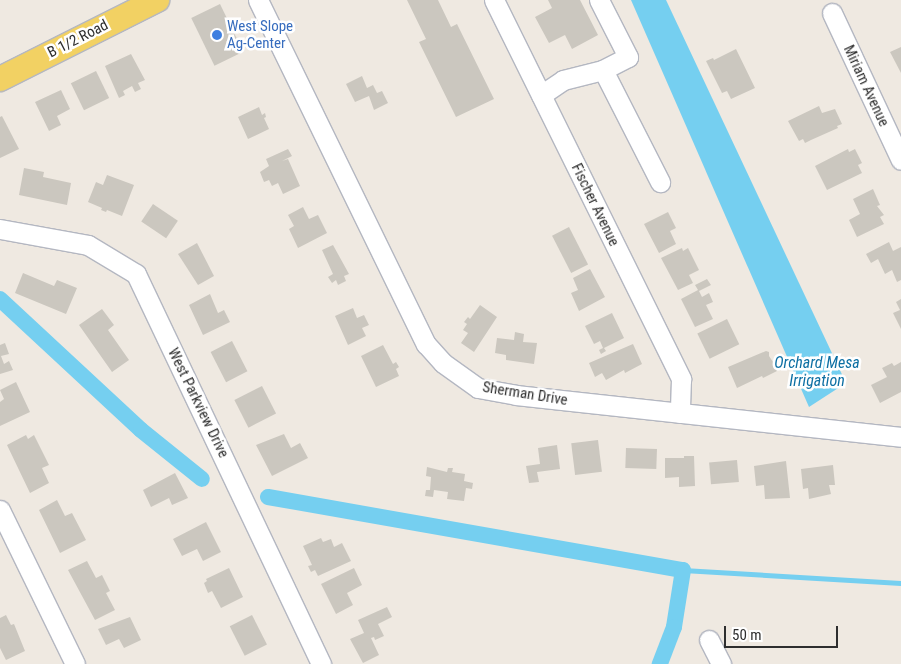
<!DOCTYPE html>
<style>
body{margin:0}
#map{position:relative;width:901px;height:664px;overflow:hidden;background:#efe9e1;font-family:"Roboto Condensed",sans-serif}
div>[style]{position:absolute}
[style*='--x']{left:calc(var(--x)*1px);top:calc(var(--y)*1px);width:calc(var(--w)*1px);rotate:calc(var(--a)*1deg)}
.water>*{inset:0;background:#75cff0}
.stream>*{height:4.5px;margin:-2.25px;padding:0 2.25px;transform-origin:2.25px;border-radius:2.25px;background:#75cff0}
.canal>*{height:16px;margin:-8px;padding:0 8px;transform-origin:8px;border-radius:8px;background:#75cff0}
.building>*{inset:0;background:#cbc7bf;transform-origin:0 0}
.roads{filter:drop-shadow(1px 0 #b4b7c1) drop-shadow(-1px 0 #b4b7c1) drop-shadow(0 1px #b4b7c1) drop-shadow(0 -1px #b4b7c1)}
.minor>*{height:19px;margin:-9.5px;padding:0 9.5px;transform-origin:9.5px;border-radius:9.5px;background:#fff}
.major>*{height:24px;margin:-12px;padding:0 12px;transform-origin:12px;border-radius:12px;background:#f2d163}
.dots>*{width:14px;height:14px;translate:-50% -50%;box-sizing:border-box;border:2px solid #fff;border-radius:50%}
span{translate:-50% -50%;white-space:nowrap;text-align:center;line-height:1.15;-webkit-text-stroke:5px #fff;paint-order:stroke}
.shop-label{font-size:15px;color:#366cbe}
.left{translate:0 -50%;text-align:left}
.street-label{font-size:15px;color:#2e2e2e}
.water-label{font-size:16px;color:#0d6fa3;font-style:italic}
.scale{position:absolute;left:724px;top:626px;width:114px;height:22px;box-sizing:border-box;border:2px solid #2e2e2e;border-top:0;padding-left:6px;font-size:15px;line-height:18px;white-space:nowrap;color:#2e2e2e;-webkit-text-stroke:4px #fff;paint-order:stroke}
</style>
<div id="map">
<div class="water">
<div style="clip-path:polygon(631px 0,666px 0,846px 383px,809px 407px)"></div>
</div>
<div class="stream">
<div style="--x:683;--y:570;--w:218;--a:3.4"></div>
</div>
<div class="canal">
<div style="--x:0;--y:299;--w:192;--a:42.9"></div>
<div style="--x:141;--y:430;--w:78;--a:38.8"></div>
<div style="--x:268;--y:497;--w:421;--a:10"></div>
<div style="--x:683;--y:570;--w:58;--a:99"></div>
<div style="--x:674;--y:627;--w:40;--a:111"></div>
</div>
<div class="building">
<div style="clip-path:polygon(407px 0,438px 0,451px 27px,457px 24px,494px 99px,456px 117px,419px 42px,426px 39px)"></div>
<div style="clip-path:polygon(548px 0,580px 0,598px 35px,572px 49px,565px 35px,549px 43px,535px 17px,552px 8px)"></div>
<div style="left:220px;top:4px;width:53px;height:32px;rotate:64deg"></div>
<div style="clip-path:polygon(901px 47px,901px 73px,890px 52px)"></div>
<div style="clip-path:polygon(736px 49px,755px 88px,731px 99px,727px 91px,722px 93px,706px 61px,713px 58px,714px 60px)"></div>
<div style="clip-path:polygon(131px 54px,145px 80px,138px 83px,141px 89px,135px 92px,132px 86px,123px 91px,125px 95px,119px 98px,105px 66px)"></div>
<div style="left:96px;top:71px;width:30px;height:28px;rotate:64deg"></div>
<div style="clip-path:polygon(362px 76px,367px 88px,373px 85px,377px 93px,382px 91px,388px 103px,374px 110px,369px 96px,355px 102px,346px 84px)"></div>
<div style="clip-path:polygon(61px 90px,70px 109px,57px 116px,61px 125px,49px 131px,35px 102px)"></div>
<div style="clip-path:polygon(819px 106px,822px 113px,835px 109px,842px 124px,837px 126px,838px 128px,811px 140px,805px 143px,803px 139px,799px 141px,788px 121px)"></div>
<div style="clip-path:polygon(259px 107px,262px 115px,265px 113px,266px 117px,264px 118px,269px 129px,248px 139px,238px 117px)"></div>
<div style="clip-path:polygon(2px 116px,19px 149px,0 158px,0 117px)"></div>
<div style="clip-path:polygon(288px 149px,292px 156px,282px 161px,288px 159px,300px 186px,283px 194px,278px 183px,272px 186px,269px 180px,264px 182px,260px 172px,269px 166px,266px 159px)"></div>
<div style="clip-path:polygon(848px 149px,849px 152px,855px 149px,862px 163px,858px 165px,862px 173px,827px 190px,815px 166px)"></div>
<div style="clip-path:polygon(24px 168px,44px 172px,43px 177px,71px 183px,67px 205px,19px 195px)"></div>
<div style="clip-path:polygon(107px 175px,134px 185px,122px 216px,107px 210px,106px 212px,101px 210px,102px 208px,88px 202px,96px 182px,103px 185px)"></div>
<div style="clip-path:polygon(873px 189px,880px 205px,877px 206px,884px 215px,880px 217px,884px 224px,857px 237px,849px 220px,860px 214px,853px 199px)"></div>
<div style="left:153px;top:204px;width:30px;height:21px;rotate:34deg"></div>
<div style="clip-path:polygon(303px 207px,309px 219px,318px 215px,327px 233px,298px 248px,289px 229px,294px 226px,288px 215px)"></div>
<div style="clip-path:polygon(668px 212px,676px 228px,670px 231px,676px 244px,659px 253px,644px 224px)"></div>
<div style="left:569px;top:227px;width:42px;height:19px;rotate:63deg"></div>
<div style="clip-path:polygon(889px 242px,893px 251px,901px 247px,901px 280px,897px 282px,892px 270px,885px 274px,878px 259px,871px 263px,866px 254px)"></div>
<div style="clip-path:polygon(197px 243px,214px 276px,198px 285px,178px 254px)"></div>
<div style="clip-path:polygon(333px 245px,349px 274px,344px 276px,346px 281px,338px 285px,336px 280px,332px 283px,328px 277px,333px 274px,322px 250px)"></div>
<div style="clip-path:polygon(682px 248px,683px 251px,688px 248px,699px 270px,689px 275px,693px 283px,678px 290px,661px 258px)"></div>
<div style="clip-path:polygon(590px 269px,605px 297px,579px 311px,571px 293px,578px 290px,573px 278px)"></div>
<div style="clip-path:polygon(23px 273px,54px 286px,57px 280px,77px 288px,66px 314px,15px 293px)"></div>
<div style="clip-path:polygon(707px 279px,711px 285px,699px 291px,702px 297px,709px 293px,713px 302px,706px 305px,713px 319px,695px 327px,681px 299px,698px 290px,695px 285px)"></div>
<div style="clip-path:polygon(210px 294px,218px 313px,224px 310px,230px 322px,203px 335px,189px 305px)"></div>
<div style="clip-path:polygon(901px 299px,901px 329px,893px 313px,900px 310px,896px 302px)"></div>
<div style="clip-path:polygon(480px 305px,497px 317px,474px 352px,461px 343px,468px 333px,463px 330px,467px 324px,464px 322px,468px 317px,470px 319px)"></div>
<div style="clip-path:polygon(353px 308px,357px 318px,364px 315px,369px 325px,362px 328px,366px 336px,348px 345px,335px 316px)"></div>
<div style="clip-path:polygon(102px 309px,114px 325px,108px 330px,129px 360px,112px 372px,79px 325px)"></div>
<div style="clip-path:polygon(612px 313px,624px 338px,604px 348px,606px 351px,601px 354px,599px 350px,603px 348px,600px 341px,594px 344px,585px 326px)"></div>
<div style="left:727px;top:319px;width:28px;height:33px;rotate:64deg"></div>
<div style="clip-path:polygon(515px 332px,524px 334px,523px 342px,537px 343px,534px 364px,506px 360px,506px 355px,495px 353px,497px 338px,514px 340px)"></div>
<div style="left:232px;top:341px;width:34px;height:24px;rotate:63deg"></div>
<div style="clip-path:polygon(5px 343px,9px 354px,1px 356px,4px 364px,9px 361px,13px 370px,0 374px,0 345px)"></div>
<div style="clip-path:polygon(633px 344px,642px 364px,625px 373px,624px 370px,606px 380px,602px 373px,595px 377px,589px 363px)"></div>
<div style="clip-path:polygon(383px 345px,393px 364px,396px 362px,399px 367px,396px 369px,399px 376px,376px 387px,361px 356px)"></div>
<div style="clip-path:polygon(766px 351px,769px 352px,769px 356px,773px 362px,776px 360px,780px 368px,776px 369px,777px 371px,763px 378px,762px 376px,737px 388px,728px 367px)"></div>
<div style="clip-path:polygon(901px 362px,901px 392px,880px 403px,871px 385px,887px 377px,882px 368px,892px 363px,894px 366px)"></div>
<div style="clip-path:polygon(16px 382px,30px 412px,0 426px,0 402px,4px 399px,0 390px)"></div>
<div style="left:262px;top:386px;width:31px;height:31px;rotate:63deg"></div>
<div style="clip-path:polygon(284px 434px,291px 448px,300px 443px,308px 458px,272px 476px,256px 445px)"></div>
<div style="clip-path:polygon(26px 435px,28px 439px,34px 435px,49px 465px,42px 468px,49px 483px,30px 493px,7px 445px)"></div>
<div style="left:598px;top:440px;width:32px;height:27px;rotate:83deg"></div>
<div style="clip-path:polygon(557px 445px,560px 469px,537px 472px,539px 482px,529px 483px,526px 466px,540px 464px,538px 448px)"></div>
<div style="left:626px;top:448px;width:31px;height:20px;rotate:2deg"></div>
<div style="clip-path:polygon(684px 456px,694px 456px,695px 486px,679px 487px,679px 477px,665px 478px,665px 458px,684px 458px)"></div>
<div style="left:737px;top:460px;width:22px;height:28px;rotate:85deg"></div>
<div style="clip-path:polygon(786px 461px,790px 498px,765px 499px,764px 485px,756px 486px,754px 466px)"></div>
<div style="clip-path:polygon(833px 465px,835px 485px,829px 485px,831px 494px,809px 499px,808px 488px,803px 489px,801px 469px)"></div>
<div style="clip-path:polygon(427px 467px,447px 472px,448px 468px,453px 468px,452px 472px,465px 474px,464px 481px,473px 483px,472px 489px,466px 488px,464px 501px,447px 499px,448px 492px,434px 490px,433px 497px,425px 496px,426px 490px,430px 490px,431px 477px,426px 476px)"></div>
<div style="clip-path:polygon(175px 473px,188px 498px,172px 505px,169px 498px,151px 507px,143px 490px)"></div>
<div style="clip-path:polygon(57px 500px,65px 516px,72px 513px,86px 540px,60px 553px,39px 510px)"></div>
<div style="clip-path:polygon(206px 522px,221px 552px,203px 561px,197px 549px,182px 556px,173px 539px)"></div>
<div style="clip-path:polygon(321px 538px,323px 542px,331px 539px,334px 547px,342px 543px,351px 561px,318px 576px,315px 570px,311px 572px,308px 566px,312px 565px,303px 546px)"></div>
<div style="clip-path:polygon(87px 561px,96px 578px,102px 575px,110px 591px,106px 593px,115px 610px,95px 620px,68px 570px)"></div>
<div style="clip-path:polygon(229px 568px,243px 597px,221px 608px,212px 591px,208px 593px,204px 583px,207px 581px,206px 579px)"></div>
<div style="clip-path:polygon(354px 568px,362px 585px,347px 593px,353px 605px,336px 614px,321px 584px)"></div>
<div style="clip-path:polygon(387px 607px,392px 617px,378px 624px,384px 636px,375px 640px,374px 637px,371px 638px,379px 655px,363px 663px,350px 639px,364px 633px,358px 620px)"></div>
<div style="clip-path:polygon(6px 615px,11px 625px,14px 624px,25px 651px,6px 660px,0 648px,0 618px)"></div>
<div style="left:252px;top:615px;width:33px;height:25px;rotate:63deg"></div>
<div style="clip-path:polygon(130px 617px,141px 640px,124px 648px,119px 639px,106px 645px,98px 629px)"></div>
</div>
<div class="roads">
<div class="minor">
<div style="--x:258;--y:0;--w:383;--a:64"></div>
<div style="--x:426;--y:344;--w:25;--a:48"></div>
<div style="--x:443;--y:363;--w:43;--a:35.5"></div>
<div style="--x:478;--y:388;--w:39;--a:10"></div>
<div style="--x:516;--y:395;--w:387;--a:6.2"></div>
<div style="--x:494;--y:0;--w:423;--a:63.7"></div>
<div style="--x:681;--y:379;--w:34;--a:92"></div>
<div style="--x:599;--y:0;--w:64;--a:63"></div>
<div style="--x:628;--y:57;--w:28;--a:153"></div>
<div style="--x:603;--y:70;--w:126;--a:63"></div>
<div style="--x:832;--y:13;--w:162;--a:64.9"></div>
<div style="--x:541;--y:95;--w:27;--a:-34"></div>
<div style="--x:563;--y:80;--w:41;--a:-14"></div>
<div style="--x:0;--y:229;--w:89;--a:10.3"></div>
<div style="--x:88;--y:245;--w:56;--a:31.1"></div>
<div style="--x:136;--y:274;--w:432;--a:64.6"></div>
<div style="--x:0;--y:510;--w:171;--a:64"></div>
<div style="--x:709;--y:640;--w:27;--a:63"></div>
</div>
<div class="major">
<div style="--x:0;--y:79;--w:176;--a:-26.7"></div>
</div>
</div>
<div class="dots">
<div style="left:217px;top:35px;background:#3f7fe0"></div>
</div>
<div class="shop-label">
<span class="left" style="left:227px;top:35px">West Slope<br>Ag-Center</span>
</div>
<div class="street-label">
<span style="left:78px;top:39px;rotate:-27deg">B 1/2 Road</span>
<span style="left:866px;top:86px;rotate:65deg">Miriam Avenue</span>
<span style="left:595px;top:205px;rotate:64deg">Fischer Avenue</span>
<span style="left:525px;top:394px;rotate:9deg">Sherman Drive</span>
<span style="left:198px;top:403px;rotate:64deg">West Parkview Drive</span>
</div>
<div class="water-label">
<span style="left:817px;top:372px">Orchard Mesa<br>Irrigation</span>
</div>
<div class="scale">50 m</div>
</div>
